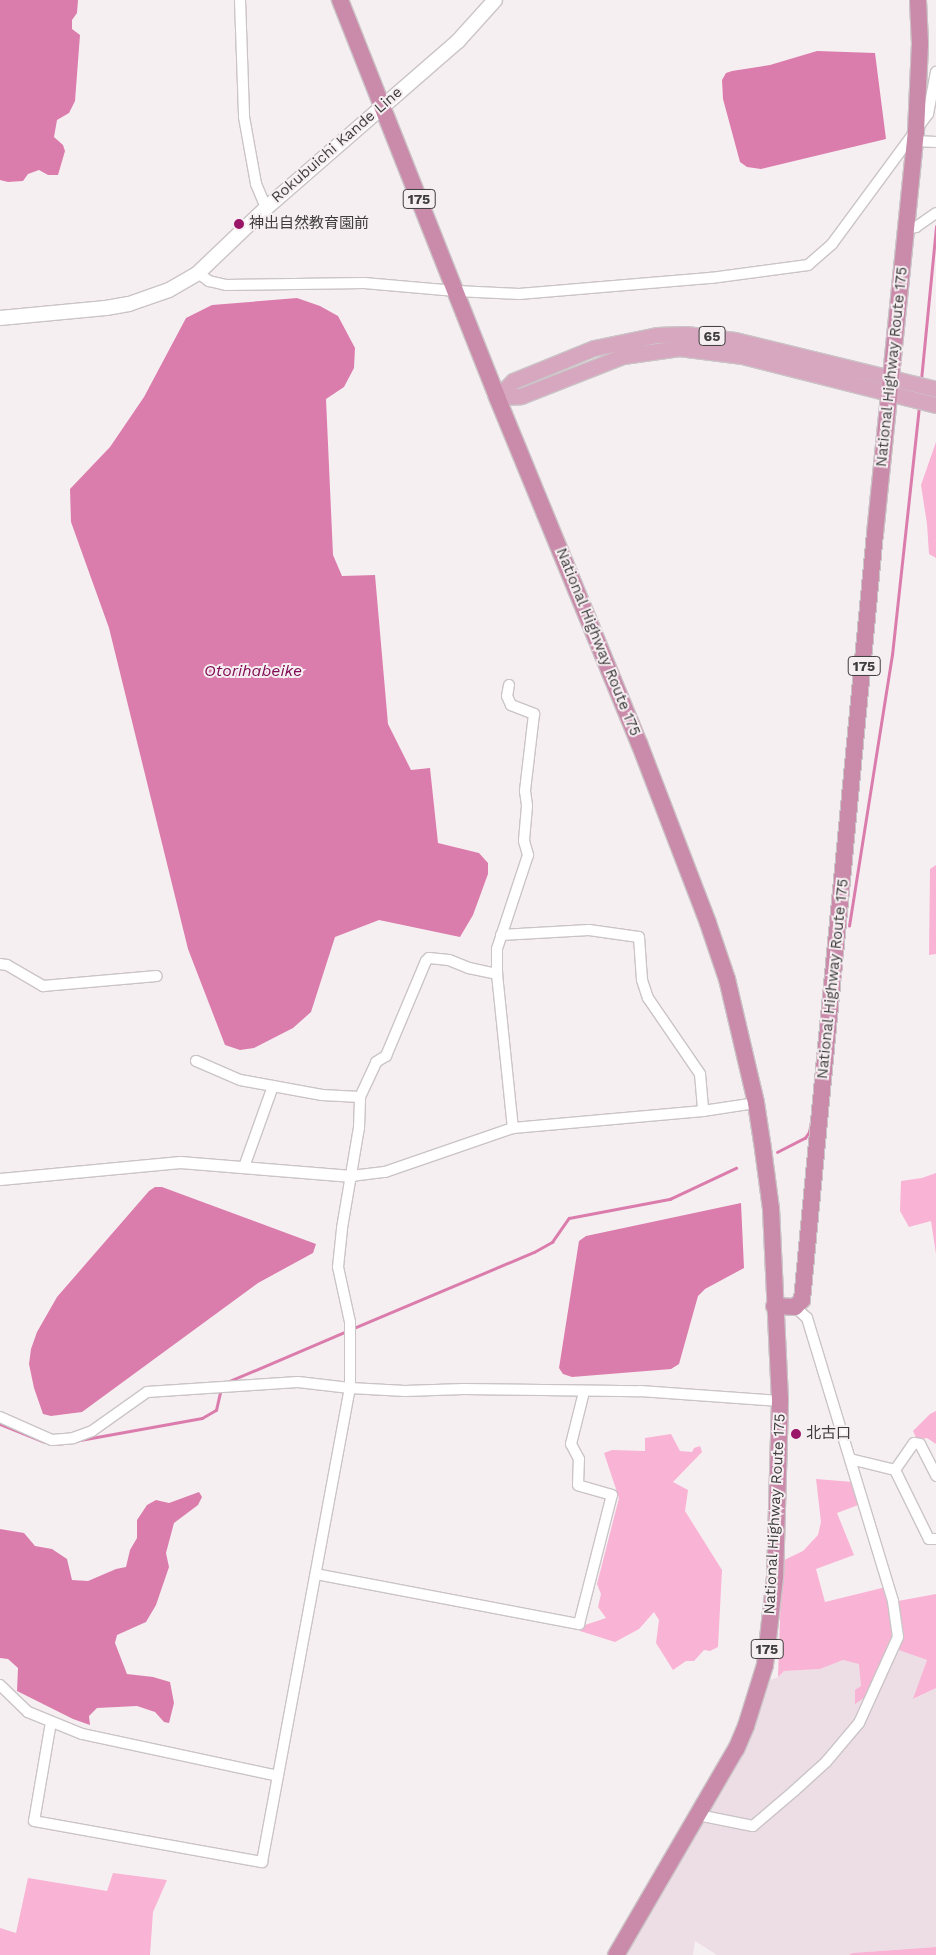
<!DOCTYPE html>
<meta charset="utf-8">
<style>
body{margin:0}
#map{position:relative;width:936px;height:1955px;overflow:hidden;background:#f6eff2;font-family:"Work Sans","Noto Sans JP",sans-serif}
div>[style]{position:absolute}
[style*='--x']{left:calc(var(--x)*1px);top:calc(var(--y)*1px);width:calc(var(--w)*1px);rotate:calc(var(--a)*1deg)}
.built>*{inset:0;background:#eddee5}
.green>*{inset:0;background:#f9b3d4}
.water>*{inset:0;background:#db7dac}
.stream>*{height:2.5px;margin:-1.25px;padding:0 1.25px;transform-origin:1.25px;border-radius:1.25px;background:#db7dac}
.roads{filter:drop-shadow(1px 0 #cbc4c7) drop-shadow(-1px 0 #cbc4c7) drop-shadow(0 1px #cbc4c7) drop-shadow(0 -1px #cbc4c7)}
.minor>*{height:10px;margin:-5px;padding:0 5px;transform-origin:5px;border-radius:5px;background:#fff}
.tertiary>*{height:11px;margin:-5.5px;padding:0 5.5px;transform-origin:5.5px;border-radius:5.5px;background:#fff}
.secondary>*{height:14px;margin:-7px;padding:0 7px;transform-origin:7px;border-radius:7px;background:#fff}
.primary>*{height:15px;margin:-7.5px;padding:0 7.5px;transform-origin:7.5px;border-radius:7.5px;background:#d7a7bf}
.trunk>*{height:16px;margin:-8px;padding:0 8px;transform-origin:8px;border-radius:8px;background:#ca8aaa}
.dots>*{width:14px;height:14px;translate:-50% -50%;box-sizing:border-box;border:2px solid #f6eff2;border-radius:50%}
span{translate:-50% -50%;white-space:nowrap;text-align:center;line-height:1.15;-webkit-text-stroke:4px #f6eff2;paint-order:stroke}
.shield-label span{padding:1px 4px;background:#f6eff2;border:1px solid;border-radius:4px;-webkit-text-stroke-width:0}
.shield-label{font-size:14px;color:#3e3c3d;font-weight:700}
.street-label{font-size:15px;color:#3e3c3d}
.poi-label{font-size:15px;color:#3e3c3d}
.left{translate:0 -50%;text-align:left}
.water-label{font-size:16px;color:#800c54;font-style:italic}
</style>
<div id="map">
<div class="built">
<div style="clip-path:polygon(892px 1646px,927px 1660px,914px 1699px,936px 1688px,936px 1947px,852px 1953px,849px 1955px,717px 1955px,695px 1941px,693px 1955px,622px 1955px,661px 1885px,705px 1820px,746px 1745px,767px 1681px,778px 1677px,784px 1671px,820px 1669px,843px 1660px,860px 1664px,861px 1686px,855px 1703px)"></div>
</div>
<div class="green">
<div style="clip-path:polygon(936px 442px,936px 558px,929px 554px,927px 524px,921px 485px)"></div>
<div style="clip-path:polygon(936px 865px,936px 954px,929px 955px,930px 869px)"></div>
<div style="clip-path:polygon(936px 1173px,936px 1254px,931px 1221px,909px 1227px,900px 1211px,901px 1181px,922px 1178px)"></div>
<div style="clip-path:polygon(936px 1411px,936px 1444px,927px 1438px,917px 1440px,913px 1431px,930px 1414px)"></div>
<div style="clip-path:polygon(671px 1434px,680px 1451px,692px 1452px,694px 1448px,700px 1446px,702px 1452px,673px 1482px,688px 1490px,685px 1511px,722px 1570px,718px 1647px,710px 1651px,704px 1650px,694px 1661px,686px 1661px,673px 1670px,656px 1643px,659px 1620px,654px 1612px,639px 1629px,615px 1642px,580px 1631px,579px 1627px,606px 1618px,598px 1607px,601px 1594px,597px 1584px,619px 1498px,604px 1453px,612px 1450px,645px 1451px,645px 1438px)"></div>
<div style="clip-path:polygon(816px 1479px,853px 1482px,861px 1504px,837px 1513px,854px 1555px,816px 1569px,825px 1602px,886px 1587px,895px 1636px,871px 1693px,855px 1704px,855px 1690px,861px 1686px,859px 1664px,843px 1660px,820px 1669px,784px 1671px,778px 1677px,782px 1561px,803px 1551px,818px 1535px,821px 1522px)"></div>
<div style="clip-path:polygon(936px 1594px,936px 1688px,913px 1699px,927px 1660px,899px 1650px,904px 1635px,898px 1601px)"></div>
<div style="clip-path:polygon(113px 1873px,167px 1880px,153px 1912px,150px 1955px,0 1955px,0 1928px,16px 1933px,28px 1878px,107px 1891px)"></div>
<div style="clip-path:polygon(936px 1947px,936px 1955px,849px 1955px,852px 1953px)"></div>
</div>
<div class="water">
<div style="clip-path:polygon(0 0,78px 0,77px 13px,72px 20px,72px 29px,80px 35px,75px 101px,69px 113px,57px 120px,54px 137px,63px 145px,65px 151px,58px 175px,48px 175px,39px 170px,28px 174px,23px 181px,8px 182px,0 180px)"></div>
<div style="clip-path:polygon(817px 51px,875px 53px,886px 139px,761px 169px,747px 167px,740px 162px,723px 99px,722px 80px,726px 73px,732px 71px,770px 65px)"></div>
<div style="clip-path:polygon(297px 298px,320px 306px,338px 316px,355px 348px,354px 368px,344px 387px,326px 399px,333px 555px,342px 576px,375px 575px,388px 724px,411px 770px,430px 768px,438px 843px,479px 853px,488px 863px,488px 874px,473px 915px,460px 937px,379px 920px,335px 937px,311px 1012px,293px 1028px,254px 1048px,240px 1050px,225px 1045px,188px 949px,109px 628px,71px 522px,70px 489px,110px 447px,144px 397px,186px 318px,212px 305px)"></div>
<div style="clip-path:polygon(155px 1187px,162px 1187px,316px 1244px,313px 1253px,258px 1283px,82px 1412px,51px 1416px,43px 1414px,34px 1388px,29px 1364px,31px 1349px,37px 1332px,57px 1297px,149px 1191px)"></div>
<div style="clip-path:polygon(741px 1203px,744px 1268px,705px 1289px,698px 1296px,679px 1364px,671px 1369px,572px 1377px,563px 1374px,559px 1368px,579px 1241px,586px 1236px)"></div>
<div style="clip-path:polygon(199px 1492px,202px 1497px,198px 1505px,174px 1523px,166px 1553px,169px 1567px,156px 1605px,146px 1622px,117px 1635px,115px 1643px,127px 1674px,153px 1677px,170px 1682px,174px 1703px,169px 1723px,164px 1722px,155px 1712px,137px 1706px,97px 1708px,89px 1716px,90px 1725px,73px 1719px,17px 1691px,18px 1668px,8px 1659px,0 1658px,0 1529px,24px 1533px,35px 1546px,52px 1549px,67px 1559px,72px 1580px,88px 1581px,116px 1569px,126px 1567px,130px 1550px,137px 1538px,137px 1520px,147px 1505px,156px 1500px,169px 1503px)"></div>
</div>
<div class="stream">
<div style="--x:921;--y:380;--w:154;--a:-84.4"></div>
<div style="--x:849;--y:926;--w:274;--a:-81"></div>
<div style="--x:892;--y:655;--w:251;--a:-83.8"></div>
<div style="--x:777;--y:1152;--w:31;--a:-27"></div>
<div style="--x:805;--y:1138;--w:7;--a:-56"></div>
<div style="--x:809;--y:1132;--w:10;--a:-79"></div>
<div style="--x:354;--y:1328;--w:195;--a:-22.9"></div>
<div style="--x:534;--y:1252;--w:21;--a:-29"></div>
<div style="--x:552;--y:1242;--w:29;--a:-55"></div>
<div style="--x:569;--y:1218;--w:103;--a:-10.7"></div>
<div style="--x:670;--y:1199;--w:73;--a:-25.2"></div>
<div style="--x:225;--y:1383;--w:133;--a:-23.1"></div>
<div style="--x:0;--y:1424;--w:48;--a:21.8"></div>
<div style="--x:58;--y:1444;--w:146;--a:-10.2"></div>
<div style="--x:202;--y:1418;--w:16;--a:-30"></div>
<div style="--x:216;--y:1410;--w:22;--a:-77"></div>
</div>
<div class="roads">
<div class="minor">
<div style="--x:240;--y:0;--w:117;--a:88"></div>
<div style="--x:244;--y:117;--w:68;--a:79.8"></div>
<div style="--x:256;--y:184;--w:26;--a:67"></div>
<div style="--x:915;--y:141;--w:21;--a:3"></div>
<div style="--x:906;--y:229;--w:10;--a:-11"></div>
<div style="--x:916;--y:227;--w:24;--a:-35"></div>
<div style="--x:198;--y:273;--w:14;--a:36"></div>
<div style="--x:209;--y:281;--w:17;--a:13"></div>
<div style="--x:226;--y:285;--w:138;--a:-0.8"></div>
<div style="--x:364;--y:283;--w:92;--a:5"></div>
<div style="--x:456;--y:291;--w:63;--a:2.7"></div>
<div style="--x:519;--y:294;--w:193;--a:-4.8"></div>
<div style="--x:711;--y:278;--w:98;--a:-7.6"></div>
<div style="--x:808;--y:265;--w:32;--a:-41"></div>
<div style="--x:832;--y:244;--w:162;--a:-53.6"></div>
<div style="--x:928;--y:114;--w:43;--a:-79.2"></div>
<div style="--x:509;--y:685;--w:11;--a:100"></div>
<div style="--x:507;--y:696;--w:10;--a:66"></div>
<div style="--x:511;--y:705;--w:25;--a:21"></div>
<div style="--x:534;--y:714;--w:78;--a:96.7"></div>
<div style="--x:525;--y:791;--w:15;--a:82"></div>
<div style="--x:527;--y:806;--w:35;--a:95"></div>
<div style="--x:524;--y:841;--w:15;--a:74"></div>
<div style="--x:528;--y:855;--w:99;--a:108.3"></div>
<div style="--x:497;--y:949;--w:25;--a:90"></div>
<div style="--x:497;--y:974;--w:155;--a:84.1"></div>
<div style="--x:501;--y:935;--w:88;--a:-3.3"></div>
<div style="--x:589;--y:930;--w:50;--a:8"></div>
<div style="--x:639;--y:937;--w:43;--a:86"></div>
<div style="--x:642;--y:980;--w:19;--a:72"></div>
<div style="--x:648;--y:998;--w:92;--a:55.6"></div>
<div style="--x:700;--y:1074;--w:37;--a:85"></div>
<div style="--x:0;--y:964;--w:7;--a:8"></div>
<div style="--x:7;--y:965;--w:42;--a:30.3"></div>
<div style="--x:43;--y:986;--w:114;--a:-5"></div>
<div style="--x:360;--y:1097;--w:38;--a:-65"></div>
<div style="--x:376;--y:1062;--w:12;--a:-31"></div>
<div style="--x:386;--y:1056;--w:103;--a:-67.2"></div>
<div style="--x:426;--y:961;--w:4;--a:-45"></div>
<div style="--x:429;--y:958;--w:20;--a:6"></div>
<div style="--x:449;--y:960;--w:22;--a:22"></div>
<div style="--x:469;--y:968;--w:29;--a:12"></div>
<div style="--x:244;--y:1167;--w:86;--a:-70.3"></div>
<div style="--x:351;--y:1176;--w:34;--a:-7"></div>
<div style="--x:385;--y:1172;--w:135;--a:-19"></div>
<div style="--x:513;--y:1128;--w:191;--a:-5.1"></div>
<div style="--x:703;--y:1111;--w:54;--a:-8.6"></div>
<div style="--x:0;--y:1417;--w:57;--a:23.9"></div>
<div style="--x:52;--y:1440;--w:21;--a:-5"></div>
<div style="--x:73;--y:1438;--w:20;--a:-20"></div>
<div style="--x:92;--y:1431;--w:67;--a:-35.3"></div>
<div style="--x:147;--y:1392;--w:151;--a:-3.8"></div>
<div style="--x:298;--y:1382;--w:52;--a:6.6"></div>
<div style="--x:350;--y:1388;--w:55;--a:3.1"></div>
<div style="--x:405;--y:1391;--w:59;--a:-1.9"></div>
<div style="--x:464;--y:1389;--w:176;--a:0.7"></div>
<div style="--x:640;--y:1391;--w:140;--a:4.1"></div>
<div style="--x:850;--y:1459;--w:46;--a:13.7"></div>
<div style="--x:895;--y:1470;--w:33;--a:-55"></div>
<div style="--x:914;--y:1443;--w:6;--a:9"></div>
<div style="--x:920;--y:1444;--w:36;--a:63"></div>
<div style="--x:895;--y:1470;--w:77;--a:63.8"></div>
<div style="--x:929;--y:1539;--w:7;--a:0"></div>
<div style="--x:316;--y:1574;--w:268;--a:10.8"></div>
<div style="--x:579;--y:1624;--w:133;--a:-75.7"></div>
<div style="--x:612;--y:1495;--w:35;--a:-164"></div>
<div style="--x:578;--y:1485;--w:26;--a:-88"></div>
<div style="--x:579;--y:1459;--w:17;--a:-118"></div>
<div style="--x:571;--y:1444;--w:54;--a:-76"></div>
<div style="--x:0;--y:1685;--w:39;--a:44"></div>
<div style="--x:28;--y:1712;--w:58;--a:22.2"></div>
<div style="--x:82;--y:1734;--w:200;--a:12.1"></div>
<div style="--x:51;--y:1722;--w:100;--a:99.7"></div>
<div style="--x:34;--y:1821;--w:232;--a:10.2"></div>
<div style="--x:262;--y:1862;--w:482;--a:-79.5"></div>
<div style="--x:350;--y:1388;--w:66;--a:-90"></div>
<div style="--x:350;--y:1322;--w:56;--a:-102.3"></div>
<div style="--x:338;--y:1267;--w:39;--a:-84"></div>
<div style="--x:342;--y:1228;--w:101;--a:-80.4"></div>
<div style="--x:359;--y:1128;--w:31;--a:-88"></div>
<div style="--x:360;--y:1097;--w:38;--a:-177"></div>
<div style="--x:322;--y:1095;--w:83;--a:-169.6"></div>
<div style="--x:240;--y:1080;--w:48;--a:-156.6"></div>
<div style="--x:698;--y:1815;--w:56;--a:11.3"></div>
<div style="--x:753;--y:1826;--w:54;--a:-40.5"></div>
<div style="--x:794;--y:1791;--w:43;--a:-42.2"></div>
<div style="--x:826;--y:1762;--w:51;--a:-49.8"></div>
<div style="--x:859;--y:1723;--w:94;--a:-65.6"></div>
<div style="--x:898;--y:1637;--w:36;--a:-98"></div>
<div style="--x:893;--y:1601;--w:296;--a:-106.9"></div>
<div style="--x:807;--y:1318;--w:16;--a:-137"></div>
</div>
<div class="tertiary">
<div style="--x:0;--y:1179;--w:181;--a:-5.4"></div>
<div style="--x:180;--y:1162;--w:172;--a:4.7"></div>
</div>
<div class="secondary">
<div style="--x:0;--y:318;--w:106;--a:-5.4"></div>
<div style="--x:106;--y:308;--w:23;--a:-10"></div>
<div style="--x:129;--y:304;--w:42;--a:-19.3"></div>
<div style="--x:169;--y:290;--w:34;--a:-30"></div>
<div style="--x:198;--y:273;--w:94;--a:-43.7"></div>
<div style="--x:266;--y:208;--w:254;--a:-41"></div>
<div style="--x:458;--y:41;--w:55;--a:-47.9"></div>
</div>
<div class="primary">
<div style="--x:497;--y:397;--w:23;--a:-45"></div>
<div style="--x:513;--y:381;--w:87;--a:-22.2"></div>
<div style="--x:594;--y:348;--w:64;--a:-11.7"></div>
<div style="--x:657;--y:335;--w:29;--a:-2"></div>
<div style="--x:686;--y:334;--w:49;--a:7"></div>
<div style="--x:735;--y:340;--w:207;--a:13.7"></div>
<div style="--x:497;--y:397;--w:24;--a:-2"></div>
<div style="--x:521;--y:396;--w:110;--a:-21.4"></div>
<div style="--x:623;--y:356;--w:57;--a:-8.1"></div>
<div style="--x:679;--y:348;--w:64;--a:7.2"></div>
<div style="--x:742;--y:356;--w:200;--a:14.2"></div>
</div>
<div class="trunk">
<div style="--x:340;--y:0;--w:427;--a:68.4"></div>
<div style="--x:497;--y:397;--w:374;--a:67.7"></div>
<div style="--x:639;--y:743;--w:193;--a:69"></div>
<div style="--x:708;--y:923;--w:59;--a:71.3"></div>
<div style="--x:727;--y:979;--w:127;--a:76.8"></div>
<div style="--x:756;--y:1103;--w:47;--a:81.3"></div>
<div style="--x:763;--y:1149;--w:61;--a:82.4"></div>
<div style="--x:771;--y:1209;--w:192;--a:87.3"></div>
<div style="--x:780;--y:1401;--w:176;--a:91.6"></div>
<div style="--x:775;--y:1577;--w:89;--a:96.5"></div>
<div style="--x:765;--y:1665;--w:64;--a:107.3"></div>
<div style="--x:746;--y:1726;--w:25;--a:113"></div>
<div style="--x:736;--y:1749;--w:238;--a:120.2"></div>
<div style="--x:774;--y:1306;--w:21;--a:3"></div>
<div style="--x:795;--y:1307;--w:10;--a:-45"></div>
<div style="--x:802;--y:1300;--w:769;--a:-84.56"></div>
<div style="--x:875;--y:534;--w:404;--a:-84.2"></div>
<div style="--x:916;--y:132;--w:89;--a:-87.4"></div>
<div style="--x:920;--y:43;--w:43;--a:-92.7"></div>
</div>
</div>
<div class="dots">
<div style="left:239px;top:224px;background:#9a1467"></div>
<div style="left:796px;top:1434px;background:#9a1467"></div>
</div>
<div class="shield-label">
<span style="left:419px;top:199px">175</span>
<span style="left:712px;top:336px">65</span>
<span style="left:864px;top:666px">175</span>
<span style="left:767px;top:1649px">175</span>
</div>
<div class="street-label">
<span style="left:337px;top:145px;rotate:-41deg">Rokubuichi Kande Line</span>
<span style="left:892px;top:367px;rotate:-84deg">National Highway Route 175</span>
<span style="left:598px;top:642px;rotate:68deg">National Highway Route 175</span>
<span style="left:833px;top:979px;rotate:-84deg">National Highway Route 175</span>
<span style="left:775px;top:1514px;rotate:-87deg">National Highway Route 175</span>
</div>
<div class="poi-label">
<span class="left" style="left:249px;top:224px">神出自然教育園前</span>
<span class="left" style="left:806px;top:1434px">北古口</span>
</div>
<div class="water-label">
<span style="left:253px;top:671px">Otorihabeike</span>
</div>
</div>
